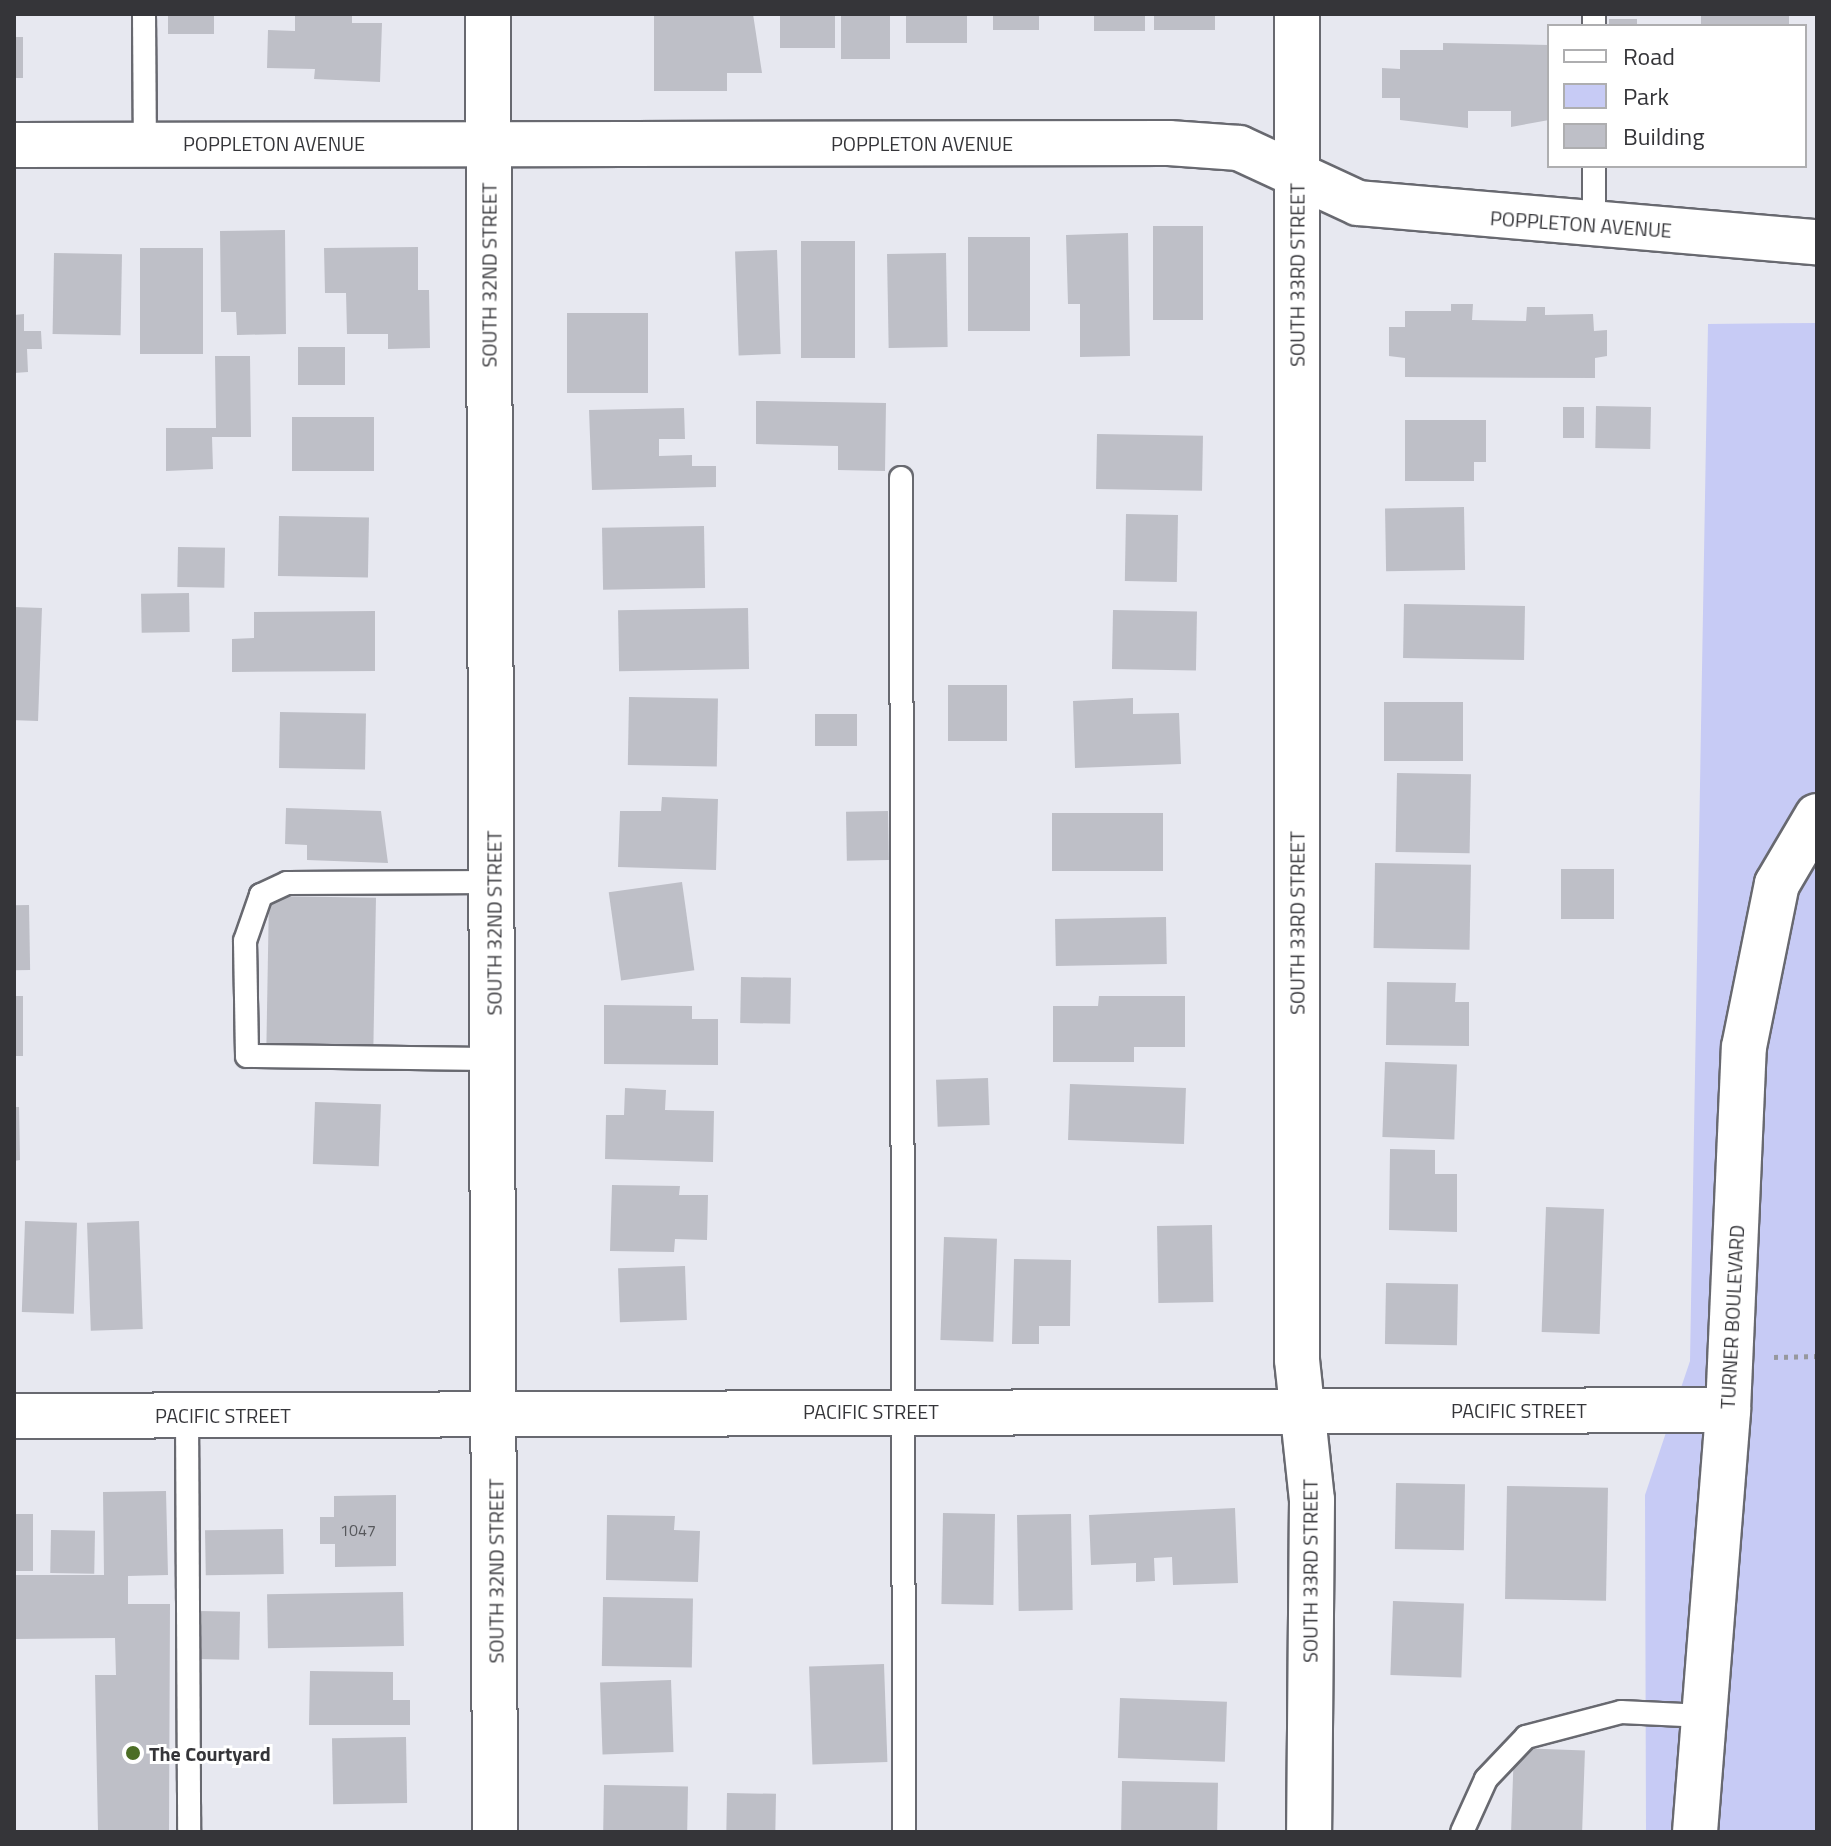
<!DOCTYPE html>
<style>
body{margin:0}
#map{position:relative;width:1831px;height:1846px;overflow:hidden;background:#e7e8f0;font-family:"Titillium Web",sans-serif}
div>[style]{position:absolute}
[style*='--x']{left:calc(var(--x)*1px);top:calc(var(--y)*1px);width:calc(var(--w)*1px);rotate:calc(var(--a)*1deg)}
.green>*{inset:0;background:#c7cbf5}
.building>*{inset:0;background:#bebfc7;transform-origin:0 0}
.path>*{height:5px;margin-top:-2.5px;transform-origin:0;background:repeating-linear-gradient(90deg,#97989e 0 4px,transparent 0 10px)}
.roads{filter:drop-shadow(2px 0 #686970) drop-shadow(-2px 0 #686970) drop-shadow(0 2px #686970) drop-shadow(0 -2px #686970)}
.lane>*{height:22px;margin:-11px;padding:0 11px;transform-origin:11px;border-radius:11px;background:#fff}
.street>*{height:44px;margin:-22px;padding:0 22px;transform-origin:22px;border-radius:22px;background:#fff}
.dots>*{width:22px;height:22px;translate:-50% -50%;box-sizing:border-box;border:4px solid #fff;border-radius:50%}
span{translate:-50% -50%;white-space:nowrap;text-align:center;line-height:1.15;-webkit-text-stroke:6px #fff;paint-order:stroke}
.number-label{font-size:16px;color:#57585c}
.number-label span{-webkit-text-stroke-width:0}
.street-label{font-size:20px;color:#353539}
.poi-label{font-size:20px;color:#353539;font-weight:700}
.left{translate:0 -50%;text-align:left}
.frame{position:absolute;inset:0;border:16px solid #353539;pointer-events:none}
.legend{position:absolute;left:1547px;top:24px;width:260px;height:144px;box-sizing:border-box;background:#fff;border:2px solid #aeaeb0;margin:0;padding:10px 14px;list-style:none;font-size:24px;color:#353539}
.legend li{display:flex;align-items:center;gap:16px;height:40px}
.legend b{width:40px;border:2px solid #aeaeb0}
</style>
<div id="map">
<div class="green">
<div style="clip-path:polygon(1817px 323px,1817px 1832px,1646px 1832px,1645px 1495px,1690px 1361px,1708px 324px)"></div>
</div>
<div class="building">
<div style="left:168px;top:14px;width:46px;height:20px"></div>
<div style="clip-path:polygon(295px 14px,352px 14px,352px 23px,382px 23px,380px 82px,314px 79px,315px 69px,267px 68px,268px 30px,295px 31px)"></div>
<div style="clip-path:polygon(654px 14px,753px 14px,762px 73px,727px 73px,727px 91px,654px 91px)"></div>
<div style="left:780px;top:14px;width:55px;height:34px"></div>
<div style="left:841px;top:14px;width:49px;height:45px"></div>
<div style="left:906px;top:14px;width:61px;height:29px"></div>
<div style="left:993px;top:14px;width:46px;height:16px"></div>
<div style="left:1094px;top:14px;width:51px;height:17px"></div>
<div style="left:1154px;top:14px;width:61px;height:16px"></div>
<div style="left:1701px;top:14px;width:88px;height:12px"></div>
<div style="left:1609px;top:19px;width:28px;height:7px"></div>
<div style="left:14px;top:37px;width:9px;height:41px"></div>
<div style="clip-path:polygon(1443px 43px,1549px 45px,1549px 120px,1511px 127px,1511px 111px,1468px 111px,1468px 128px,1400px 120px,1400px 98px,1382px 98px,1382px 68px,1400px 69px,1400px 50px,1443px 50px)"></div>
<div style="left:1153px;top:226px;width:50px;height:94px"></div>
<div style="clip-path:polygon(285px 230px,286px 334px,237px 335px,236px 312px,221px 312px,220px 231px)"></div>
<div style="clip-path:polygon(1128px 233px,1130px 356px,1080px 357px,1080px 304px,1068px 304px,1066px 235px)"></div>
<div style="left:968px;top:237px;width:62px;height:94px"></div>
<div style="left:801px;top:241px;width:54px;height:117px"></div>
<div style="clip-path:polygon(418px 247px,418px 290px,429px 290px,430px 348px,388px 349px,388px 334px,347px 334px,346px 293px,325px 293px,324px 248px)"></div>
<div style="left:140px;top:248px;width:63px;height:106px"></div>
<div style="left:777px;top:250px;width:104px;height:42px;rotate:88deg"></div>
<div style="left:54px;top:253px;width:68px;height:81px;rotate:1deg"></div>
<div style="left:946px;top:253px;width:94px;height:59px;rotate:89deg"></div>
<div style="clip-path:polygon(1451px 304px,1473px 304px,1472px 320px,1526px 321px,1527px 307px,1545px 307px,1545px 315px,1593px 314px,1594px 331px,1607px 330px,1607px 356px,1595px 358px,1595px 378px,1405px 377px,1405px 358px,1389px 356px,1389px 327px,1405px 327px,1405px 311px,1451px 311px)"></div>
<div style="left:567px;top:313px;width:81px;height:80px"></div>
<div style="clip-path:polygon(24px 314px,24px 331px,41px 331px,42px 349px,27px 349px,28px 372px,14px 373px,14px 315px)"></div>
<div style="left:345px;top:347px;width:38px;height:47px;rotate:90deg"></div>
<div style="clip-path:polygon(215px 356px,250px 356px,251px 437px,212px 437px,213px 469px,166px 471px,166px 428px,216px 428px)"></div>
<div style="clip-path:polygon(756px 401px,886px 403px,885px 471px,838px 470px,838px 446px,756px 444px)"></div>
<div style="left:1596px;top:406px;width:55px;height:42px;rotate:1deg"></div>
<div style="left:1563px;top:407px;width:21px;height:31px"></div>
<div style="clip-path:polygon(684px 408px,685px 439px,659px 439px,659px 456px,692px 455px,692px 466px,716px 466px,716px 487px,592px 490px,589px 410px)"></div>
<div style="left:374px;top:417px;width:54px;height:82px;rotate:90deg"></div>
<div style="clip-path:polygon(1405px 420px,1486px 420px,1486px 462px,1474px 462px,1474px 481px,1405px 481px)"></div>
<div style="left:1097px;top:434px;width:106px;height:55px;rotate:1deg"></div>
<div style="left:1464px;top:507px;width:63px;height:79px;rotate:89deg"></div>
<div style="left:1126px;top:514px;width:52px;height:67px;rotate:1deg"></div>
<div style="left:279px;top:516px;width:90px;height:60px;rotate:1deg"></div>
<div style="left:704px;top:526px;width:62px;height:102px;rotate:89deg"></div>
<div style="left:178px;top:547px;width:47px;height:40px;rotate:1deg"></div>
<div style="left:189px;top:593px;width:39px;height:48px;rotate:89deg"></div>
<div style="left:1404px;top:604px;width:121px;height:54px;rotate:1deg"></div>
<div style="left:14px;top:607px;width:28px;height:113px;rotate:2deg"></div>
<div style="left:748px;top:608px;width:61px;height:130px;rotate:89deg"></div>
<div style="left:1113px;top:610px;width:84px;height:59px;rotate:1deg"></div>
<div style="clip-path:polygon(375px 611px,375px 671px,232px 672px,232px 639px,254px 638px,254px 612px)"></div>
<div style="left:948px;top:685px;width:59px;height:56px"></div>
<div style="left:629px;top:697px;width:89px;height:68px;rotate:1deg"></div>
<div style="clip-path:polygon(1133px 698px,1133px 714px,1179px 713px,1181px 764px,1075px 768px,1073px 701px)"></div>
<div style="left:1384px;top:702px;width:79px;height:59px"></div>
<div style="left:280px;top:712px;width:86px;height:56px;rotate:1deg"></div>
<div style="left:857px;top:714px;width:32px;height:42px;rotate:90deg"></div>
<div style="left:1397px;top:773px;width:74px;height:79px;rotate:1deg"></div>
<div style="clip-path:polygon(662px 797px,718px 799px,716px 870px,618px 867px,620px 811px,661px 811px)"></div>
<div style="clip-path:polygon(286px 808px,381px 811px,388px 863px,307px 860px,307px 845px,285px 844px)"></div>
<div style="left:888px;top:811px;width:49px;height:42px;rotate:89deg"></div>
<div style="left:1163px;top:813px;width:58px;height:111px;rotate:90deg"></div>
<div style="left:1375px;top:863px;width:96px;height:85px;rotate:1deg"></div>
<div style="left:1614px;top:869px;width:50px;height:53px;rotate:90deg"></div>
<div style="left:682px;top:882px;width:89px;height:74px;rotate:82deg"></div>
<div style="left:269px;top:896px;width:107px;height:154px;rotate:1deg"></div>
<div style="left:29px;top:905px;width:65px;height:15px;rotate:89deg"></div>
<div style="left:1166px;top:917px;width:47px;height:111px;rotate:89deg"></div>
<div style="left:741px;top:977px;width:50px;height:46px;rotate:1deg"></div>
<div style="clip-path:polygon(1387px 982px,1456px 983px,1455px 1002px,1469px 1002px,1469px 1046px,1386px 1045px)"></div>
<div style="left:14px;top:996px;width:9px;height:60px"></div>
<div style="clip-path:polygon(1099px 996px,1185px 996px,1185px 1047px,1134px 1047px,1134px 1062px,1053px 1062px,1053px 1006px,1098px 1006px)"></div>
<div style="clip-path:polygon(604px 1005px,692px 1006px,692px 1019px,718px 1019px,718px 1065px,604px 1064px)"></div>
<div style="left:1385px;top:1062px;width:72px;height:75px;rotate:2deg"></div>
<div style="left:988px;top:1078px;width:47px;height:52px;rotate:88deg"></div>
<div style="left:1070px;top:1084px;width:116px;height:56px;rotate:2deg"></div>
<div style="clip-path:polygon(625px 1088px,666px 1090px,665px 1110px,714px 1111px,713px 1162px,605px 1159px,606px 1115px,624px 1115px)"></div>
<div style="left:315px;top:1102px;width:66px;height:62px;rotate:2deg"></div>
<div style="clip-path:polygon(14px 1107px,19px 1107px,20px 1160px,14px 1161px)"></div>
<div style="clip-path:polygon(1390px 1149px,1435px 1150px,1435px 1174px,1457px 1174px,1457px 1232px,1389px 1230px)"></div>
<div style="clip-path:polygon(612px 1185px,680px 1186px,679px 1195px,708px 1195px,707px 1240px,675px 1239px,674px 1252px,610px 1251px)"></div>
<div style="left:1546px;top:1207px;width:58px;height:125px;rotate:2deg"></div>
<div style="left:25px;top:1221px;width:52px;height:91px;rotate:2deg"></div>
<div style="left:139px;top:1221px;width:108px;height:52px;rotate:88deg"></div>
<div style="left:1212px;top:1225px;width:77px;height:55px;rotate:89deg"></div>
<div style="left:944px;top:1237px;width:53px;height:103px;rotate:2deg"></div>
<div style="clip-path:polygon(1014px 1259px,1071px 1260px,1070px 1326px,1039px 1326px,1039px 1344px,1012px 1344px)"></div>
<div style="left:685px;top:1266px;width:54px;height:67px;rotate:88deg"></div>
<div style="left:1386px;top:1283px;width:72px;height:61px;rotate:1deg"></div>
<div style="left:1396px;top:1483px;width:69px;height:66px;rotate:1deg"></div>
<div style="left:1507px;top:1486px;width:101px;height:113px;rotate:1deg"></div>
<div style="clip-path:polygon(166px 1491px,168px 1575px,128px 1576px,128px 1604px,170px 1604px,169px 1832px,98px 1832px,95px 1675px,116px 1675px,115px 1638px,14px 1639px,14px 1575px,104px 1575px,103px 1492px)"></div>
<div style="clip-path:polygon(396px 1495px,396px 1566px,335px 1567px,335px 1544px,320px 1544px,320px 1517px,334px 1517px,334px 1496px)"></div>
<div style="clip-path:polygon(1235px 1508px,1238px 1583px,1173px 1585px,1172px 1557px,1154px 1558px,1155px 1581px,1136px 1582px,1136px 1563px,1091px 1565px,1089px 1515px)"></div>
<div style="left:943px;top:1513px;width:52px;height:91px;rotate:1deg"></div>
<div style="left:14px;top:1514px;width:19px;height:57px"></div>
<div style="left:1071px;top:1514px;width:96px;height:54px;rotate:89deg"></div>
<div style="clip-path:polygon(607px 1515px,675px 1516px,674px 1530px,700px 1531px,698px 1582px,606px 1580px)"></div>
<div style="left:283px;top:1529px;width:45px;height:78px;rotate:89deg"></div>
<div style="left:51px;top:1530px;width:44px;height:43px;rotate:1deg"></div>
<div style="left:403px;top:1592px;width:54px;height:136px;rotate:89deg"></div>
<div style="left:603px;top:1597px;width:90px;height:69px;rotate:1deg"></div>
<div style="left:1393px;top:1601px;width:71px;height:74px;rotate:2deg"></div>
<div style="left:199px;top:1611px;width:41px;height:48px;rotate:1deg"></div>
<div style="left:884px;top:1664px;width:98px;height:75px;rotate:88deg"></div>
<div style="clip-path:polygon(310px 1671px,393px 1672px,393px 1700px,410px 1700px,410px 1725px,309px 1725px)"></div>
<div style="left:671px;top:1680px;width:72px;height:71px;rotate:88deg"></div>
<div style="left:1120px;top:1698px;width:107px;height:60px;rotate:2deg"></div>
<div style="left:406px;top:1737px;width:66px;height:74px;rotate:89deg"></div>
<div style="left:1514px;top:1748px;width:71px;height:84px;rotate:2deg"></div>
<div style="left:1122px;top:1781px;width:96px;height:51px;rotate:1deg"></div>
<div style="left:604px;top:1785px;width:84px;height:47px;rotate:1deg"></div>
<div style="left:727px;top:1793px;width:49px;height:39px;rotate:1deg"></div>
</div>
<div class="path">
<div style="--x:1774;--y:1357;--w:43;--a:-1.3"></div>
</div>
<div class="roads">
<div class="lane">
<div style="--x:144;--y:14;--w:130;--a:89.6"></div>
<div style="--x:1594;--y:14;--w:12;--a:90"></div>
<div style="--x:1594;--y:166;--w:59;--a:90"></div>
<div style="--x:901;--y:478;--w:1354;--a:89.87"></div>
<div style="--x:493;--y:882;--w:206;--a:179.7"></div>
<div style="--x:287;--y:883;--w:29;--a:155"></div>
<div style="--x:261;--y:895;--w:49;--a:109.2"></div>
<div style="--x:245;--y:941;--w:115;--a:89"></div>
<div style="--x:247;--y:1056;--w:248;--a:0.7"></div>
<div style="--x:187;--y:1415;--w:417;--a:89.7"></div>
<div style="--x:1462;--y:1832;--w:58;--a:-65.6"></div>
<div style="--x:1486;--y:1779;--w:58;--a:-46.4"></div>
<div style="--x:1526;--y:1737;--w:98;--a:-14.7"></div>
<div style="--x:1621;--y:1712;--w:83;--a:2.8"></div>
</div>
<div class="street">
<div style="--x:488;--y:14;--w:1818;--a:89.78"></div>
<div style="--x:1297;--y:14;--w:1346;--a:90"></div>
<div style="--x:1297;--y:1360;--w:141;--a:83.9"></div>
<div style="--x:1312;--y:1500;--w:332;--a:90.5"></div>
<div style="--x:14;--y:145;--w:1155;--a:-0.1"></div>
<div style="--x:1169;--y:143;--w:70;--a:4.1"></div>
<div style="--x:1239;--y:148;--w:131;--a:24.8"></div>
<div style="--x:1358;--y:203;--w:461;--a:4.9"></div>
<div style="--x:14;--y:1416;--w:1714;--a:-0.2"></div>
<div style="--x:1695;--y:1832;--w:423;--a:-85.5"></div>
<div style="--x:1728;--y:1410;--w:363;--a:-87.5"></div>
<div style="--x:1744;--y:1047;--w:166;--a:-78.6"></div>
<div style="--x:1777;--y:884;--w:79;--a:-59.5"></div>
</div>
</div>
<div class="dots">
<div style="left:133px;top:1753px;background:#4c6e26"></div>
</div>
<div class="number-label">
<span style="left:358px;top:1530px">1047</span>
</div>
<div class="street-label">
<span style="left:274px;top:143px">POPPLETON AVENUE</span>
<span style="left:922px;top:143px">POPPLETON AVENUE</span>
<span style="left:1581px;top:224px;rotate:4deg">POPPLETON AVENUE</span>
<span style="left:489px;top:275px;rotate:-90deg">SOUTH 32ND STREET</span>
<span style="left:1297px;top:275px;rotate:-90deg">SOUTH 33RD STREET</span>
<span style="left:494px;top:923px;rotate:-90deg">SOUTH 32ND STREET</span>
<span style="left:1297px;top:923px;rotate:-90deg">SOUTH 33RD STREET</span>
<span style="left:1732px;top:1317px;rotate:-87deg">TURNER BOULEVARD</span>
<span style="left:1519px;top:1410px">PACIFIC STREET</span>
<span style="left:871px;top:1411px">PACIFIC STREET</span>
<span style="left:223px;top:1415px">PACIFIC STREET</span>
<span style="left:496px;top:1571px;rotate:-90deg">SOUTH 32ND STREET</span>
<span style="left:1310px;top:1571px;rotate:-90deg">SOUTH 33RD STREET</span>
</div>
<div class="poi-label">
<span class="left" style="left:149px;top:1753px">The Courtyard</span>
</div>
<div class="frame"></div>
<ul class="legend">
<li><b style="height:10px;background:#fff"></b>Road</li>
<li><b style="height:22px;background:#c7cbf5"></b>Park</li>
<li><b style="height:22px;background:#bebfc7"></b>Building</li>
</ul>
</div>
